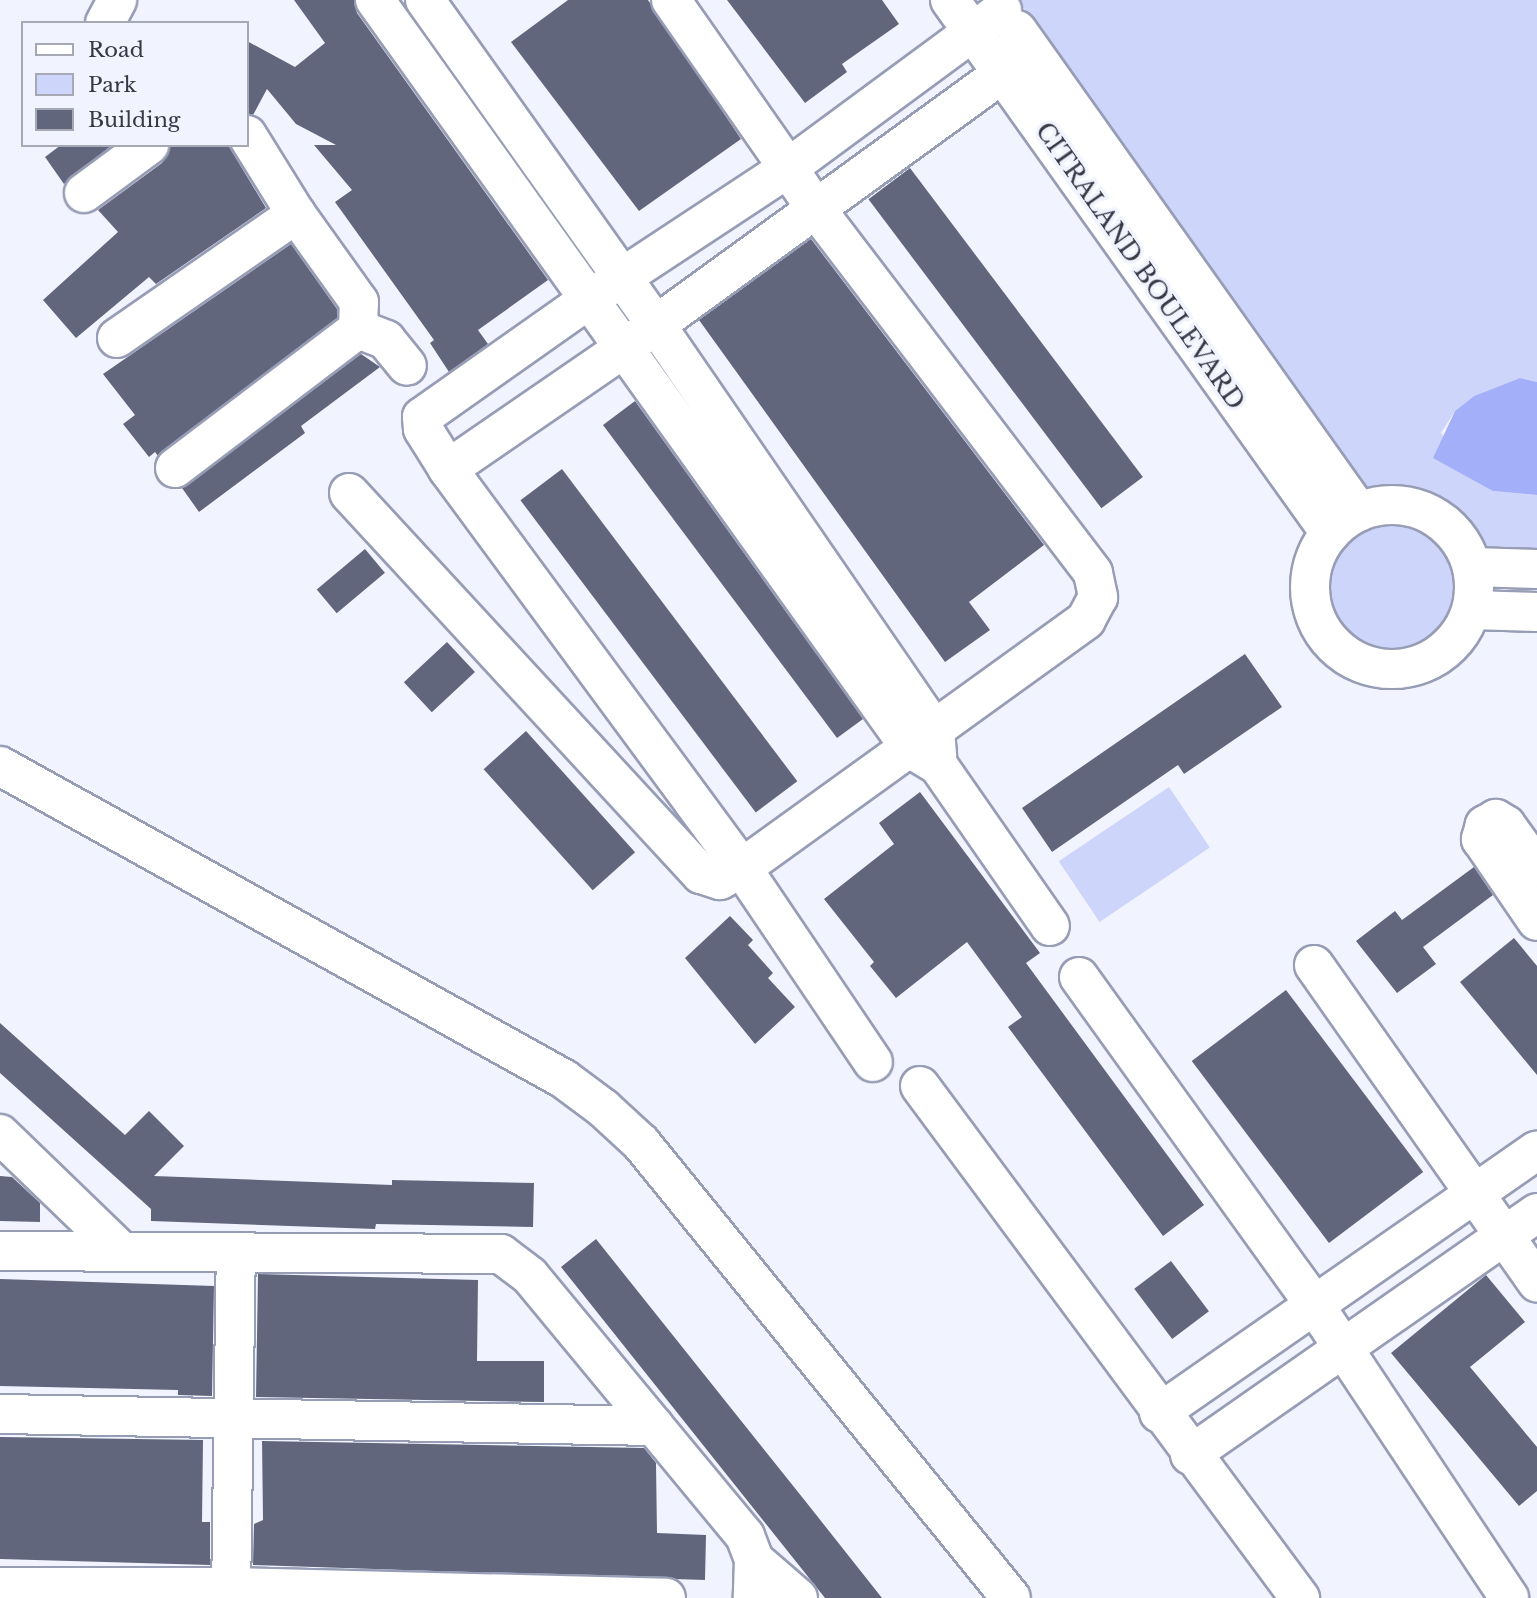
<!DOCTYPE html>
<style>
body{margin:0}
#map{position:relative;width:1537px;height:1598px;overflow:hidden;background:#f1f4fe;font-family:"Libre Baskerville",serif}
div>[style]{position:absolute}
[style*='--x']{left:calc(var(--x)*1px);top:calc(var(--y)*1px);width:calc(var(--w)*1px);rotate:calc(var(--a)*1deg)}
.green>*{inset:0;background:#ced5fb;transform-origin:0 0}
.round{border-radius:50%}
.forest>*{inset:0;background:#a3aff8}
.building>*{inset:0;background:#62667d;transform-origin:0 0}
.roads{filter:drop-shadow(2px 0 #989db6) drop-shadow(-2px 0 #989db6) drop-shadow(0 2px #989db6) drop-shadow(0 -2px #989db6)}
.minor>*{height:38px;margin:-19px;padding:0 19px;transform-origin:19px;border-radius:19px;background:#fff}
.minor>.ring{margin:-19px;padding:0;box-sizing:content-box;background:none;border:38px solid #fff;border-radius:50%}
span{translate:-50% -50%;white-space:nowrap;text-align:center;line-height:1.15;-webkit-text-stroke:7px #f1f4fe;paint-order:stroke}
.street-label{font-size:24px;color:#363843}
.legend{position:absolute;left:21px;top:21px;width:228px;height:126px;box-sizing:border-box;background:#f1f4fe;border:2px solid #a6a9b3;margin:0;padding:9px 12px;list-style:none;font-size:21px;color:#363843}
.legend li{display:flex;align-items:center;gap:14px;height:35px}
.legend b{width:35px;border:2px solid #a6a9b3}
</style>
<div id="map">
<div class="green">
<div style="clip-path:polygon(1018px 0,1537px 0,1537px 382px,1520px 378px,1474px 396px,1455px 411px,1441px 433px,1493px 491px,1537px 495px,1537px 549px,1483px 548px,1466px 520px,1446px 502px,1422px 490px,1395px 484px,1362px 488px)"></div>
<div class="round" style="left:1329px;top:524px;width:126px;height:126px"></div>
<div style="left:1169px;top:787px;width:73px;height:133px;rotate:56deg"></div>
</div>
<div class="forest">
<div style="clip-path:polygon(1520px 378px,1537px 382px,1537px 495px,1493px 491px,1433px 458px,1455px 411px,1474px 396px)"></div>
</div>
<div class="building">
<div style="clip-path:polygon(294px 0,354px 0,357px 13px,548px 280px,478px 330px,488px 344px,449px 372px,430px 343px,434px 340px,335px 202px,352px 190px,314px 145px,336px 145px,296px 124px,267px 89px,253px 115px,247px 113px,247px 41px,295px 67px,325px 43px)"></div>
<div style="clip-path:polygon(568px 0,648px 0,741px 139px,639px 211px,511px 42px)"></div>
<div style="clip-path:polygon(727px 0,882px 0,899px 24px,842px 64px,847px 72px,805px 103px)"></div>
<div style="clip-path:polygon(61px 145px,112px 145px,64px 184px,45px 157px)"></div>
<div style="clip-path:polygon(170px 145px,228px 145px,266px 208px,156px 284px,149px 277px,76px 338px,43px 300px,118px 232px,98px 210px,162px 163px)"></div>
<div style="left:910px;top:168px;width:387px;height:52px;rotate:53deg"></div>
<div style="clip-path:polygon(811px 239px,1044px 545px,969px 602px,990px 630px,945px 662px,699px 320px)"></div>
<div style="clip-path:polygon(291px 244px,337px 309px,337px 318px,158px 456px,155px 452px,149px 457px,123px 424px,135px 415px,103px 374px)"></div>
<div style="clip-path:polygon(361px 354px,380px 367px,301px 426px,305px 433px,199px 512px,182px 488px)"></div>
<div style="clip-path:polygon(635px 401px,863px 719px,837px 738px,603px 425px)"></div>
<div style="left:562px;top:469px;width:391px;height:52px;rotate:53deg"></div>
<div style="left:365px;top:549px;width:31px;height:63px;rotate:50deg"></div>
<div style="left:447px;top:642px;width:41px;height:59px;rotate:47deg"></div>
<div style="clip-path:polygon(1245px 654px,1282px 707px,1184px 774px,1178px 765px,1052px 852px,1022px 808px)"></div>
<div style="left:526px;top:731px;width:163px;height:57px;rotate:48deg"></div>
<div style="clip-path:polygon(920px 792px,1040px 953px,1026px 963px,1204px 1205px,1163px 1236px,1008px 1027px,1022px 1017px,967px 942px,896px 998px,870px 966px,874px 962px,824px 899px,894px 844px,879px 823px)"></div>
<div style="clip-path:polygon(1474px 867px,1493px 895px,1423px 947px,1436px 964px,1397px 993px,1356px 941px,1395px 911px,1402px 920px)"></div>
<div style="clip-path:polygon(730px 916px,753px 940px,748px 945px,773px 973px,768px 978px,795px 1007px,755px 1044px,685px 958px)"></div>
<div style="clip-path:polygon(1514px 938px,1537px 966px,1537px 1075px,1460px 982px)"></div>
<div style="left:1286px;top:990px;width:228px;height:118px;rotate:53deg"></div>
<div style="clip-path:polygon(0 1023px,125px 1135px,149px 1111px,184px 1146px,154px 1176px,392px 1185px,392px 1180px,534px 1183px,533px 1227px,376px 1224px,375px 1229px,151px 1221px,151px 1209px,0 1073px)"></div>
<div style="clip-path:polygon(0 1176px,12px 1177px,40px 1203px,40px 1222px,0 1221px)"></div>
<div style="clip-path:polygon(596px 1239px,806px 1502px,882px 1598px,825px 1598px,581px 1292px,561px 1267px)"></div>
<div style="left:1171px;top:1261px;width:63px;height:46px;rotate:53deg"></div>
<div style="clip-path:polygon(258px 1274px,478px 1280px,477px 1361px,544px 1361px,544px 1402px,256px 1397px)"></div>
<div style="clip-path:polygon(1486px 1275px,1525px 1322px,1470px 1367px,1537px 1447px,1537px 1491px,1519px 1506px,1391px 1353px)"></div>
<div style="clip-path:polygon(0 1279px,214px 1286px,212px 1396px,178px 1395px,178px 1390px,0 1386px)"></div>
<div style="clip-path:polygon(0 1437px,203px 1440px,202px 1522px,210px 1522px,210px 1565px,0 1559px)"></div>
<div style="clip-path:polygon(262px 1441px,644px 1448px,656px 1463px,657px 1533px,706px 1535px,705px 1580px,253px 1565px,254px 1524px,263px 1520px)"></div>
</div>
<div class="roads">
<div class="minor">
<div style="--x:375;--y:0;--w:921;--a:54.41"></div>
<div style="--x:911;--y:749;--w:31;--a:31"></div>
<div style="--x:938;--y:765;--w:196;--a:55.2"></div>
<div style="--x:425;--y:0;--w:399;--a:54.6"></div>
<div style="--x:656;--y:325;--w:493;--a:55.5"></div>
<div style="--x:935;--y:731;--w:25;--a:85"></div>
<div style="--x:671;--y:0;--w:205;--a:55.1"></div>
<div style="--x:788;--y:168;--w:50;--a:55.7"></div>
<div style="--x:816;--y:209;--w:457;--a:52.7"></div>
<div style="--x:1093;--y:573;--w:25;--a:78"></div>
<div style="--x:1098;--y:597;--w:26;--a:118"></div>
<div style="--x:1086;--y:620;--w:424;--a:144.2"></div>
<div style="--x:742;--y:868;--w:496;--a:-126.4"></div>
<div style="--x:448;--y:469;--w:47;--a:-122"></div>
<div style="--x:423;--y:429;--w:12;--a:-95"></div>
<div style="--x:422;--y:417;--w:203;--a:-35.2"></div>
<div style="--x:588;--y:300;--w:240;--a:-33.4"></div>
<div style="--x:788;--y:168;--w:266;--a:-36.4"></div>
<div style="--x:950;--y:0;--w:655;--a:54.51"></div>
<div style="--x:105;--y:23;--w:26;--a:-62"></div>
<div style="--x:1017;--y:30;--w:591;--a:54.64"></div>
<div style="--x:84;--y:193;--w:81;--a:-36.4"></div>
<div style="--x:358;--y:329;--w:30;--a:21"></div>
<div style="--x:386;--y:340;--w:33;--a:51"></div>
<div style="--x:117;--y:338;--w:218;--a:-34.7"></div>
<div style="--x:175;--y:468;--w:230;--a:-37.2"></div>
<div style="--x:358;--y:329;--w:27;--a:-88"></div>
<div style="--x:359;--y:302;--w:108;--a:-125.6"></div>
<div style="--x:296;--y:214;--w:93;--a:-121.8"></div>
<div style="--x:448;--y:469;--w:214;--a:-34.5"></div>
<div style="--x:624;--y:348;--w:504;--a:-35.96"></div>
<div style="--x:349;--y:493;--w:519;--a:47.27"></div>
<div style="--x:701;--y:874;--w:20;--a:18"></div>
<div style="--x:720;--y:880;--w:25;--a:-29"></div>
<div style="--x:742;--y:868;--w:234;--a:56"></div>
<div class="ring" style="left:1310px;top:505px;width:126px;height:126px"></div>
<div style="--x:1472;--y:567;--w:65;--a:1.8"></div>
<div style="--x:1472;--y:610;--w:65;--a:1.8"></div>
<div style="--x:0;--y:766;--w:645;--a:29.03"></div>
<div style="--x:564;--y:1079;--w:49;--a:36.6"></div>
<div style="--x:603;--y:1108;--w:52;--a:42.6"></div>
<div style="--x:641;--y:1143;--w:586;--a:50.88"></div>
<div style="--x:1537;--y:868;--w:53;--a:-125.8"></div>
<div style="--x:1506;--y:825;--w:12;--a:-149"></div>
<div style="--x:1496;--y:819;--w:13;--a:151"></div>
<div style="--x:1485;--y:825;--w:15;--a:106"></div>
<div style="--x:1481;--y:839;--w:99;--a:55.7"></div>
<div style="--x:1314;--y:965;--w:388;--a:54.9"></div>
<div style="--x:1079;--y:977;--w:406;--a:54.3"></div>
<div style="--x:1316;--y:1307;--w:349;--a:56.4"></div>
<div style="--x:920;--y:1086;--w:638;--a:53.42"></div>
<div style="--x:0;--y:1134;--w:165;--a:44"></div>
<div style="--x:0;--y:1251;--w:501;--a:0.34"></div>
<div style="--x:501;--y:1254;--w:36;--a:37"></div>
<div style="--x:530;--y:1276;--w:195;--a:50.4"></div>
<div style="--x:1159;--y:1413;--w:460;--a:-34.8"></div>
<div style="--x:0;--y:1414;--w:654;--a:1.05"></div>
<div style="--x:654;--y:1426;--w:143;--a:50.4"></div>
<div style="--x:745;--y:1536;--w:26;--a:69"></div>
<div style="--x:754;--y:1560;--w:38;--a:92"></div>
<div style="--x:1190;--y:1455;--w:423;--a:-34.9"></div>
<div style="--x:754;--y:1560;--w:58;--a:40.8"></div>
<div style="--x:0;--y:1587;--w:231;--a:0"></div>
<div style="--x:231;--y:1587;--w:435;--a:1.4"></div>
<div style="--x:231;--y:1598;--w:345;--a:-89.2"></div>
</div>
</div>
<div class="street-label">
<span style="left:1140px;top:266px;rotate:55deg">CITRALAND BOULEVARD</span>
</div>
<ul class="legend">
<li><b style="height:9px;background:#fff"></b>Road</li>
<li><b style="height:19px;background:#ced5fb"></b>Park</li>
<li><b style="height:19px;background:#62667d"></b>Building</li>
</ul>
</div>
